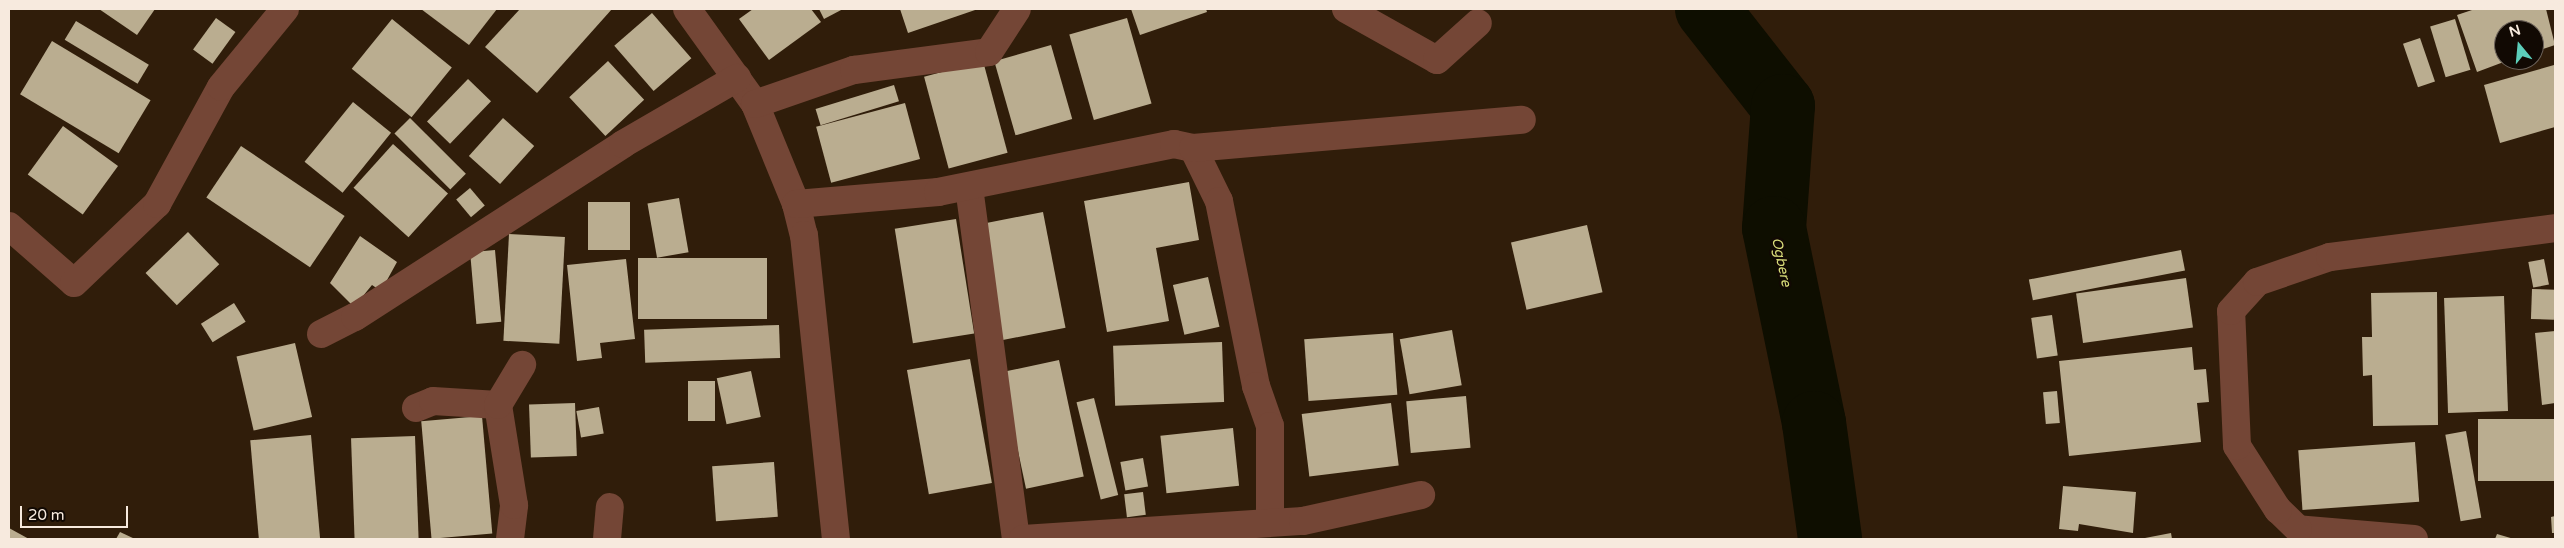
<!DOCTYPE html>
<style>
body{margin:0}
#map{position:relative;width:2564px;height:548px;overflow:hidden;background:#301d0a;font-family:"Varela Round",sans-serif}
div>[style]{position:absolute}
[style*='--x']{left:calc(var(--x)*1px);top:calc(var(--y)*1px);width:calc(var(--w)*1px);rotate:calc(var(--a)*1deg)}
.river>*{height:64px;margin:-32px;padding:0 32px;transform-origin:32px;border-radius:32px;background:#0e0e00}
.building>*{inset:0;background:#baad90;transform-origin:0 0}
.street>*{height:28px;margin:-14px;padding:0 14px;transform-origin:14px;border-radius:14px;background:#744636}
span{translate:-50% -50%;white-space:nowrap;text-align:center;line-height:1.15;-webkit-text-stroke:5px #110903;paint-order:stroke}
.water-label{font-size:14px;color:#dadd7b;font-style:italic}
.frame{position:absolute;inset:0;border:10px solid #f7eade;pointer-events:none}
.north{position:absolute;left:2494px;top:20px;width:50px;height:50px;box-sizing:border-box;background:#110903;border:1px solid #6d635b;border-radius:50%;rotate:343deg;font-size:14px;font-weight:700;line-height:20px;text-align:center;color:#f7eade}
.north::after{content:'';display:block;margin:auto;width:18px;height:22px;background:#5cceba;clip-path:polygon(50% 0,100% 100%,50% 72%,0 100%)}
.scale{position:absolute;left:20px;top:506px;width:108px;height:22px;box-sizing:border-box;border:2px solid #f7eade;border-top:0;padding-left:6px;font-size:15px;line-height:18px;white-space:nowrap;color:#f7eade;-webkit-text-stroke:4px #110903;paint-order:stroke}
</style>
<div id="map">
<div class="river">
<div style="--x:1707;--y:9;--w:123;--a:51.9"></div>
<div style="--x:1783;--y:106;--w:122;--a:94.2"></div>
<div style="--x:1774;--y:228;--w:199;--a:78.4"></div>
<div style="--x:1814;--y:423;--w:117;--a:82.1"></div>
</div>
<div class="building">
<div style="clip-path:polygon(99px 9px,155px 9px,137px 35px)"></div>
<div style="clip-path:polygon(421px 9px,497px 9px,469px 45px)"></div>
<div style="clip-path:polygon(520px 9px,612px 9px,537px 93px,485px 47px)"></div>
<div style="clip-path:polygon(753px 9px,811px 9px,821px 22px,769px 60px,739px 19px)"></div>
<div style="clip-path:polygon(819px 9px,843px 9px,824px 19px)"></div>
<div style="clip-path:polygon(900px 9px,978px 9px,908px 33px)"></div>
<div style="clip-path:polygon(1131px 9px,1206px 9px,1207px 12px,1140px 35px)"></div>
<div style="clip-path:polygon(2475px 9px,2546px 9px,2555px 45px,2534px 52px,2534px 30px,2504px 30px,2504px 60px,2509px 60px,2477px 72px,2457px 15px)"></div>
<div style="left:652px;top:13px;width:60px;height:50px;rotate:49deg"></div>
<div style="left:216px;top:18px;width:24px;height:39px;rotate:36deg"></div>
<div style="left:1127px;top:18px;width:89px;height:60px;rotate:74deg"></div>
<div style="left:392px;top:19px;width:77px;height:64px;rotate:39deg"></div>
<div style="left:2455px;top:19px;width:53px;height:26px;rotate:73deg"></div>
<div style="left:76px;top:21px;width:85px;height:22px;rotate:31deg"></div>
<div style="left:2420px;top:38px;width:46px;height:18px;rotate:71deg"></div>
<div style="left:52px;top:41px;width:115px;height:62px;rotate:31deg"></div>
<div style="left:1051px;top:45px;width:77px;height:59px;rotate:74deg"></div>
<div style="left:608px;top:61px;width:53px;height:53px;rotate:47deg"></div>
<div style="left:983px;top:61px;width:95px;height:61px;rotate:75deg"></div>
<div style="clip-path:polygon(2554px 65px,2555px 127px,2500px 143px,2484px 85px)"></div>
<div style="left:468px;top:79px;width:32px;height:59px;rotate:44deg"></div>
<div style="left:894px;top:85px;width:17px;height:82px;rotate:73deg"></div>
<div style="left:353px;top:102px;width:49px;height:77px;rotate:39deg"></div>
<div style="left:905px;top:103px;width:58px;height:92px;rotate:75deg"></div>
<div style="left:410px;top:118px;width:79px;height:22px;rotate:45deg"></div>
<div style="left:503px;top:118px;width:42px;height:51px;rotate:42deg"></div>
<div style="left:63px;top:126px;width:68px;height:60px;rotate:36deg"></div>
<div style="left:393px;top:144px;width:74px;height:59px;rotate:42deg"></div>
<div style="left:241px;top:146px;width:125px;height:62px;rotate:34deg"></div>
<div style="clip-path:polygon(1189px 182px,1199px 240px,1156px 248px,1169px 321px,1107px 332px,1084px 201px)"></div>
<div style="left:470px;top:188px;width:23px;height:18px;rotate:50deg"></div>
<div style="left:679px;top:198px;width:55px;height:32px;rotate:80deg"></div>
<div style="left:588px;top:202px;width:42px;height:48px"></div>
<div style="left:1043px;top:212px;width:118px;height:64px;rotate:79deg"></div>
<div style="left:956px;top:219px;width:116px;height:62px;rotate:81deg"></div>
<div style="left:1587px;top:225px;width:69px;height:78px;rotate:77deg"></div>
<div style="left:188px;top:232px;width:45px;height:59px;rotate:46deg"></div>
<div style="left:509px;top:234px;width:56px;height:107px;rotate:3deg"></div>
<div style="clip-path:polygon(360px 236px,397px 262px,381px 291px,372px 285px,354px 307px,330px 283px)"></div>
<div style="left:495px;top:250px;width:72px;height:25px;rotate:85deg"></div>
<div style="left:2181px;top:250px;width:21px;height:155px;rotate:79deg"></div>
<div style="left:767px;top:258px;width:61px;height:129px;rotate:90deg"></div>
<div style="clip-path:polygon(626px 259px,635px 339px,600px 343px,602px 358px,577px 361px,567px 265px)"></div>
<div style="left:2544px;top:259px;width:26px;height:16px;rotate:79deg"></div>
<div style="left:1208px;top:277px;width:51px;height:36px;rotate:77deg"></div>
<div style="left:2186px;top:278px;width:50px;height:111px;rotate:82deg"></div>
<div style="left:2532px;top:289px;width:23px;height:30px;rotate:2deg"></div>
<div style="clip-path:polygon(2437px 292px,2438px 425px,2373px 426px,2372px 375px,2363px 376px,2362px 337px,2372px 337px,2371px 293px)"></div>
<div style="left:2504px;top:296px;width:115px;height:60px;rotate:88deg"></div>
<div style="left:234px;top:303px;width:22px;height:39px;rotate:58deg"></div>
<div style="left:2052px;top:315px;width:41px;height:21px;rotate:82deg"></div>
<div style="left:779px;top:325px;width:33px;height:135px;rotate:88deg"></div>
<div style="left:1452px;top:330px;width:56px;height:53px;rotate:80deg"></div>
<div style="clip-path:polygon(2555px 331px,2555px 403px,2542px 405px,2535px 333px)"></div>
<div style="left:1393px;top:333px;width:62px;height:89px;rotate:86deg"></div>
<div style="left:1222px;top:342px;width:60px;height:109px;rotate:88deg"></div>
<div style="left:295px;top:343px;width:76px;height:60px;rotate:77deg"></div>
<div style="clip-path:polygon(2192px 347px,2194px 370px,2206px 369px,2209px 402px,2197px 403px,2201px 442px,2069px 456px,2059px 361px)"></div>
<div style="left:970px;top:359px;width:126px;height:64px;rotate:80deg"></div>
<div style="left:1059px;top:360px;width:119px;height:59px;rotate:78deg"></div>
<div style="left:751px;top:371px;width:47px;height:35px;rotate:78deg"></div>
<div style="left:688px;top:381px;width:27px;height:40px"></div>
<div style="left:2057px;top:391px;width:32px;height:14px;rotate:85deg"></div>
<div style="left:1466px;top:396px;width:52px;height:60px;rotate:85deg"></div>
<div style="left:1094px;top:398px;width:100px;height:18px;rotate:76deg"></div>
<div style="left:575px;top:403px;width:53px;height:46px;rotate:88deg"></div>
<div style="left:1391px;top:403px;width:63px;height:90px;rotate:83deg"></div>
<div style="left:599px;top:407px;width:27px;height:23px;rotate:80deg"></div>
<div style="left:482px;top:416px;width:118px;height:61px;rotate:85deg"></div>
<div style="left:2555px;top:419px;width:62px;height:77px;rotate:90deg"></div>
<div style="left:1233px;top:428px;width:58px;height:73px;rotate:84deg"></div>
<div style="left:2466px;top:431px;width:88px;height:21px;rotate:80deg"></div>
<div style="left:311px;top:435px;width:104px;height:61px;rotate:85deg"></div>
<div style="left:415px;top:436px;width:103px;height:64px;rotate:88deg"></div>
<div style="left:2415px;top:442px;width:60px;height:117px;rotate:86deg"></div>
<div style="left:1143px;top:458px;width:29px;height:23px;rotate:80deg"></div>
<div style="left:774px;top:462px;width:55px;height:62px;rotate:86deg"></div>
<div style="clip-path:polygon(2063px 486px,2136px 492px,2133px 533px,2079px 524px,2078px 531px,2059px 529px)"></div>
<div style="left:1143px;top:492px;width:23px;height:19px;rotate:83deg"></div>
<div style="clip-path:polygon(2555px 516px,2555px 533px,2552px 533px,2551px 517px)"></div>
<div style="clip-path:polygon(9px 528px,29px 539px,9px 539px)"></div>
<div style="clip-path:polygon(120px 532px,135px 539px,116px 539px)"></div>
<div style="clip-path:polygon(2171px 533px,2172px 539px,2145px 539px,2145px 538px)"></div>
<div style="clip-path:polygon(2497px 534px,2514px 539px,2495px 539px)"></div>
</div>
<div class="street">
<div style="--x:687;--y:9;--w:117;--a:54.4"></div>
<div style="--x:755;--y:104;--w:108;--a:67.7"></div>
<div style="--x:796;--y:204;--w:32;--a:76"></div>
<div style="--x:804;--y:235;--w:306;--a:84"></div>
<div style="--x:1346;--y:9;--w:104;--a:29.3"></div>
<div style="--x:1437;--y:60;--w:55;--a:-42.1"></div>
<div style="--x:755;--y:104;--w:105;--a:-19"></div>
<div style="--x:854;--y:70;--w:136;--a:-7.6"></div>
<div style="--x:989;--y:52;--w:51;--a:-56.9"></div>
<div style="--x:1193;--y:148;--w:59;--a:63.9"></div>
<div style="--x:1219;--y:201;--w:189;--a:78.7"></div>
<div style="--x:1256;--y:386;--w:42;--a:70.7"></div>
<div style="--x:1270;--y:426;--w:94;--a:90"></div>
<div style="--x:969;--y:187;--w:355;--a:82.4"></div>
<div style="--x:796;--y:204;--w:143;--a:-4.8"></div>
<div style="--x:938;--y:192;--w:241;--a:-11.5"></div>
<div style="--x:1174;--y:144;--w:19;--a:12"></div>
<div style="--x:1193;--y:148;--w:330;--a:-4.9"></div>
<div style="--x:9;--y:226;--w:86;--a:41.2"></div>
<div style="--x:74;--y:283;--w:115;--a:-43.6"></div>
<div style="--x:157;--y:204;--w:133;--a:-61.3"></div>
<div style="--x:221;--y:87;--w:101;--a:-50.6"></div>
<div style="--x:321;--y:334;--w:38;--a:-27"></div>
<div style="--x:355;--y:317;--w:319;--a:-32.8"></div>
<div style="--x:623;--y:144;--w:132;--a:-30.1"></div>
<div style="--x:416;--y:408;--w:18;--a:-22"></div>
<div style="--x:433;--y:401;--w:65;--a:3.5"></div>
<div style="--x:510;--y:539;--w:34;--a:-83"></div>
<div style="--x:514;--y:505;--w:101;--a:-99.1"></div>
<div style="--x:498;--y:405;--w:47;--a:-59"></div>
<div style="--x:607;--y:539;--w:32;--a:-85"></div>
<div style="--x:1023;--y:539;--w:281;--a:-3.7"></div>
<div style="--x:1303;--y:521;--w:121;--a:-12.4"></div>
<div style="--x:2414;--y:539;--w:116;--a:-175.1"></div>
<div style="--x:2298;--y:529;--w:28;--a:-136"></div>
<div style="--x:2278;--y:510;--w:76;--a:-122.6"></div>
<div style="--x:2237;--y:446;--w:135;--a:-92.5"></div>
<div style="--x:2231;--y:311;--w:39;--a:-48"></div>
<div style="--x:2257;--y:282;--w:77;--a:-18.9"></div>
<div style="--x:2330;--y:257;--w:227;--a:-7.3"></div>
</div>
<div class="water-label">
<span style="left:1781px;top:262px;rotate:78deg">Ogbere</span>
</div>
<div class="frame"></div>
<div class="north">N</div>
<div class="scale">20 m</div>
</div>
